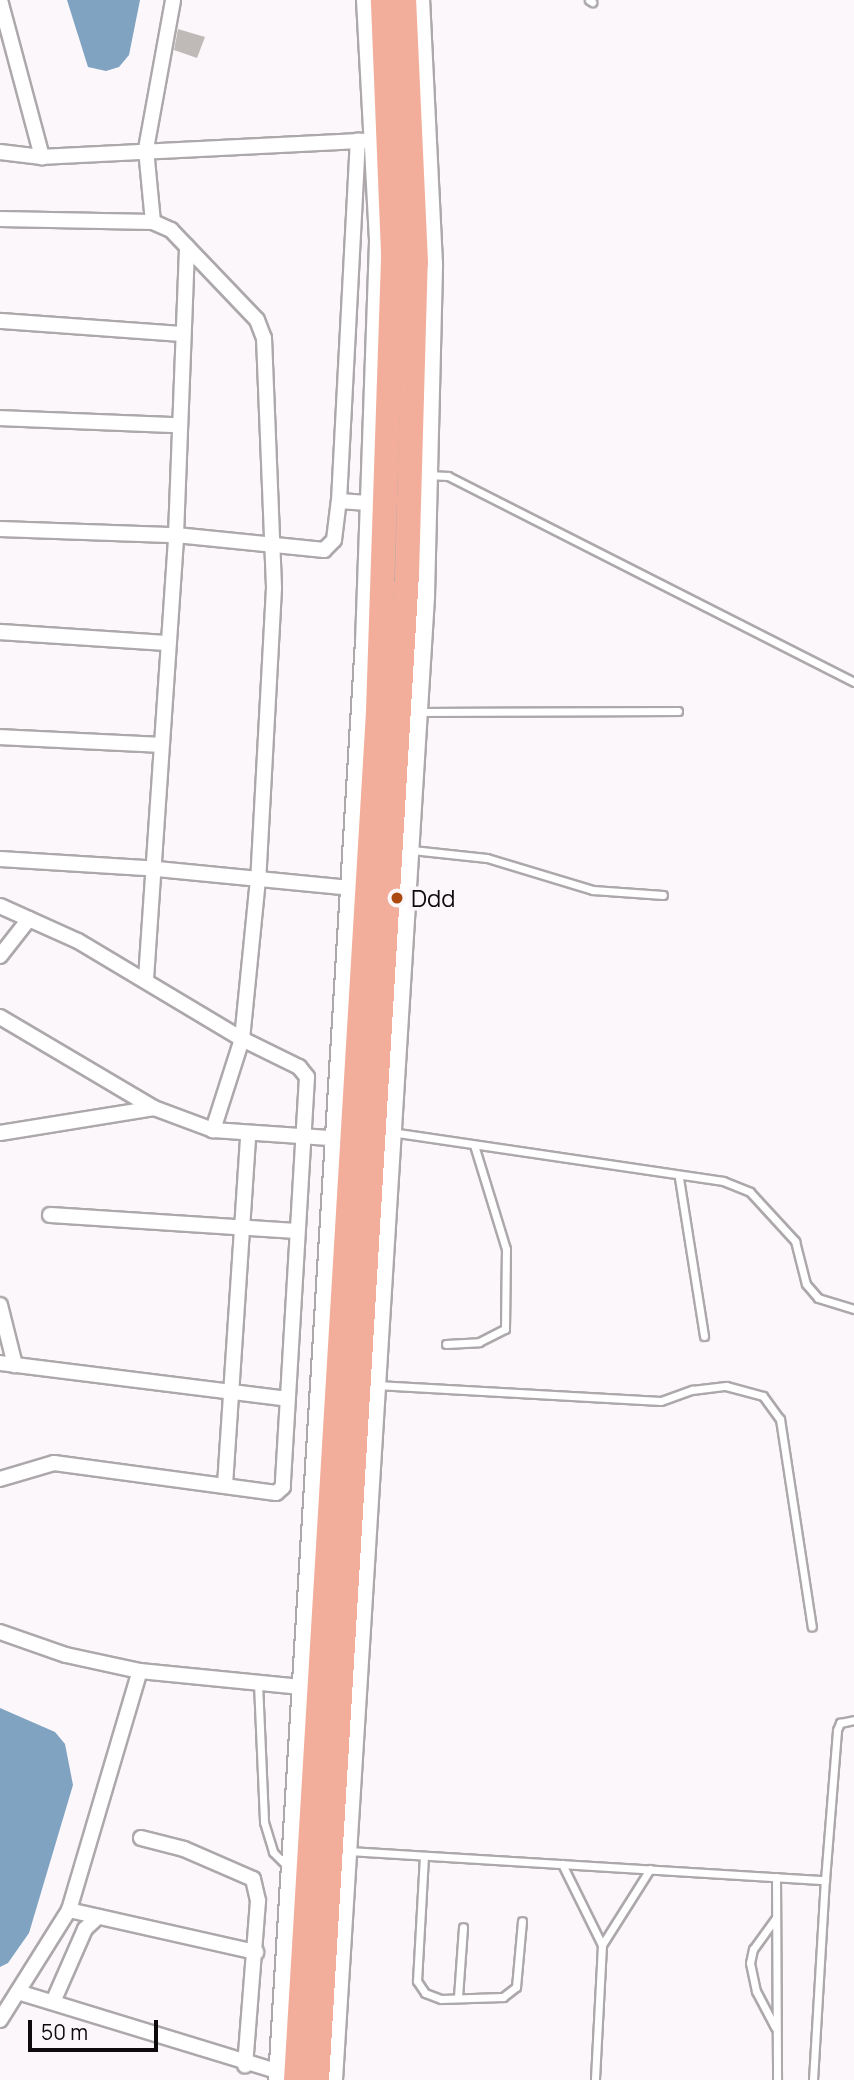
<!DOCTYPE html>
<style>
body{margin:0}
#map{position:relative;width:854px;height:2080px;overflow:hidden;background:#fcf7fb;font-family:Manrope,sans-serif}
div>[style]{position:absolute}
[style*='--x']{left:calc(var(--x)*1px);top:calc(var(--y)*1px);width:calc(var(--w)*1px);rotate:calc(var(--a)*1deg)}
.water>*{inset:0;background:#7fa3c1}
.building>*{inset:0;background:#bfbab7}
.roads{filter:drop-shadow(2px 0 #aca8ab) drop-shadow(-2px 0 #aca8ab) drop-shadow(0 2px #aca8ab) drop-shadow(0 -2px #aca8ab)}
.service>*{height:7px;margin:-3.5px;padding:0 3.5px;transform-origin:3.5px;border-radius:3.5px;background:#fff}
.minor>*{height:14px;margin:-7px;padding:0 7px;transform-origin:7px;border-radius:7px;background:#fff}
.tertiary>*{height:18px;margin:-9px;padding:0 9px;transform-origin:9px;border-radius:9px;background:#fff}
.trunk>*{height:24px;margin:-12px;padding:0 12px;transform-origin:12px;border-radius:12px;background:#f2ae9a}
.dots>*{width:19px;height:19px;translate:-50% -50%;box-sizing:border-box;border:4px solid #fcf7fb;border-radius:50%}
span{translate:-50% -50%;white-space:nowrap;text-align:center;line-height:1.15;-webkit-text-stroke:7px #fcf7fb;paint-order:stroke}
.poi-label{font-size:24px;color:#0d0b0c}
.left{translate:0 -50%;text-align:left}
.scale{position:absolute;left:28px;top:2020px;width:130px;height:32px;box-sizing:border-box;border:4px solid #0d0b0c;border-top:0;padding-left:9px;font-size:21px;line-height:24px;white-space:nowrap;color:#0d0b0c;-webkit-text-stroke:5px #fcf7fb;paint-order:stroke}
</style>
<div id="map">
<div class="water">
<div style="clip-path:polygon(67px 0,140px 0,129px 55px,119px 67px,106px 71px,88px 67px)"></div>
<div style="clip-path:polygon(0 1708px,55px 1732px,65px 1744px,73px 1785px,29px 1933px,8px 1963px,0 1967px)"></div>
</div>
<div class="building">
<div style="clip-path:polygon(178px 29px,205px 37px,197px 58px,174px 50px)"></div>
</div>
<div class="roads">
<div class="service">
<div style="--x:589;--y:0;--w:4;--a:34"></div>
<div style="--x:427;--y:475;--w:21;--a:3"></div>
<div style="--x:448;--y:476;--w:455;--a:26.9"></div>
<div style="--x:419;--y:712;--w:259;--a:-0.2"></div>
<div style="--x:412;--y:850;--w:75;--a:6.1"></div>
<div style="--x:487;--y:858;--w:111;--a:16.8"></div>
<div style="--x:593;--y:890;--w:70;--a:4.1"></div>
<div style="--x:391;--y:1132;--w:336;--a:8.4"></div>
<div style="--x:723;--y:1181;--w:29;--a:22"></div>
<div style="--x:750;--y:1192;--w:67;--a:47.4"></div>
<div style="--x:795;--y:1241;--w:44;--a:75.7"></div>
<div style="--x:806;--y:1284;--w:18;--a:49"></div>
<div style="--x:818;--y:1298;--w:38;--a:17"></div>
<div style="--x:679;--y:1178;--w:160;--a:81"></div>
<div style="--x:446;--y:1344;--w:33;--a:-3"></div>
<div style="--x:479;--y:1342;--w:29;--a:-27"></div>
<div style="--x:505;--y:1329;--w:80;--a:-89.3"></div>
<div style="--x:506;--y:1249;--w:109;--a:-107.1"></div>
<div style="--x:376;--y:1385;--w:285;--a:3.2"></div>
<div style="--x:661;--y:1401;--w:33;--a:-20"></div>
<div style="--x:692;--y:1390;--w:34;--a:-7"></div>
<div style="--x:726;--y:1386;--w:38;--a:15"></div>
<div style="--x:763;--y:1396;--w:29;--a:54"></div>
<div style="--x:780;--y:1419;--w:210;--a:81.3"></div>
<div style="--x:258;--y:1683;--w:139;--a:87.5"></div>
<div style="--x:264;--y:1822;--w:31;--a:73"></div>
<div style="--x:273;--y:1852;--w:20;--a:45"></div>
<div style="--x:348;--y:1851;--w:478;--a:3.5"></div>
<div style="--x:825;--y:1880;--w:150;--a:-85.4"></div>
<div style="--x:837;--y:1730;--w:8;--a:-67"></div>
<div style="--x:840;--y:1723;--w:14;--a:-12"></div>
<div style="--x:424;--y:1856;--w:125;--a:93.2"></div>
<div style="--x:417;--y:1981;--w:14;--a:56"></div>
<div style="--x:425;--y:1993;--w:17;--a:21"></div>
<div style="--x:441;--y:1999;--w:62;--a:-1.8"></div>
<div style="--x:503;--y:1997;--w:16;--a:-38"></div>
<div style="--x:516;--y:1987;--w:66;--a:-84.8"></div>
<div style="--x:562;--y:1864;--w:90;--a:63.7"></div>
<div style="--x:602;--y:1945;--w:135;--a:93"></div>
<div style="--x:776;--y:1877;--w:203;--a:89.7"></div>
<div style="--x:775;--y:1919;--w:37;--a:126"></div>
<div style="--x:753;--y:1949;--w:14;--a:102"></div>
<div style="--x:750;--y:1963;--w:29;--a:78"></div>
<div style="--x:756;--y:1991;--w:41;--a:62.2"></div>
<div style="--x:602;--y:1945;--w:90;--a:-57.7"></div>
<div style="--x:458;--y:1997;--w:70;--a:-85.9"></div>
<div style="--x:813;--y:2080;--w:200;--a:-86.6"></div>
</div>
<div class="minor">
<div style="--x:0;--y:0;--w:163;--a:75"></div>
<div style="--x:0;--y:152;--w:42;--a:6.8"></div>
<div style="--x:42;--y:157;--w:341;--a:-2.9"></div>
<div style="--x:0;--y:219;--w:153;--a:1.1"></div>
<div style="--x:153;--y:222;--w:20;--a:24"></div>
<div style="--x:171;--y:230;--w:124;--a:46.3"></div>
<div style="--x:257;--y:320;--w:19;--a:69"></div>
<div style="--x:264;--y:338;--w:250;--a:87.7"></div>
<div style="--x:274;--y:588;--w:291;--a:93.1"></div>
<div style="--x:258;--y:879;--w:161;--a:95.7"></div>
<div style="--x:242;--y:1039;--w:96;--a:107.7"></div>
<div style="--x:153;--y:222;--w:73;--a:-95.5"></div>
<div style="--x:146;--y:149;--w:151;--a:-79.7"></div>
<div style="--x:0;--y:321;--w:182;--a:4.1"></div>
<div style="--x:0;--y:418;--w:177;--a:2.3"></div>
<div style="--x:339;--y:501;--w:361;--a:-87"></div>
<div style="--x:0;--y:529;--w:176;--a:2"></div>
<div style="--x:176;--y:535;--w:149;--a:5.8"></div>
<div style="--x:324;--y:550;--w:14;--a:-45"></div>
<div style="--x:334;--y:540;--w:39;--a:-83"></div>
<div style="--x:339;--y:501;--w:29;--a:4"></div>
<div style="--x:0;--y:632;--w:167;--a:3.8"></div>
<div style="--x:0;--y:737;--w:161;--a:2.8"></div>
<div style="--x:0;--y:859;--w:157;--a:3.6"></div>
<div style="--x:157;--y:869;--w:204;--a:5.6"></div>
<div style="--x:0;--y:906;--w:85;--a:24.2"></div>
<div style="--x:78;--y:941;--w:191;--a:30.9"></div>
<div style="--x:242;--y:1039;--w:64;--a:26.2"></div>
<div style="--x:299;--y:1067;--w:13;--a:51"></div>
<div style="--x:307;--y:1077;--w:411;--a:93.4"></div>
<div style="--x:283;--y:1487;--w:9;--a:139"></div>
<div style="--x:276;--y:1493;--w:224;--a:-172.3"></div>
<div style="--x:54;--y:1463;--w:56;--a:163.5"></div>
<div style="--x:0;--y:956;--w:47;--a:-51.9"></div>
<div style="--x:146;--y:979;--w:445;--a:-86.1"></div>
<div style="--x:176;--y:535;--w:288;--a:-87.8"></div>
<div style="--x:0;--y:1017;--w:179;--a:30.6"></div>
<div style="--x:154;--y:1108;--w:63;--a:20.4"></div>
<div style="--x:213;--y:1130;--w:131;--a:3.9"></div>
<div style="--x:0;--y:1133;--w:156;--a:-9.2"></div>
<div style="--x:50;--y:1215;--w:247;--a:3.7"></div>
<div style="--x:0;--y:1305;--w:62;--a:76"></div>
<div style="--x:0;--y:1363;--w:289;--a:7.1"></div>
<div style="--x:225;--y:1485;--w:351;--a:-86.2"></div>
<div style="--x:0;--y:1632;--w:70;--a:19.2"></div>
<div style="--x:66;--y:1655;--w:76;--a:12.2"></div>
<div style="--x:140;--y:1671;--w:162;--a:5.7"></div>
<div style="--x:141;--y:1838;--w:44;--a:14.3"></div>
<div style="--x:184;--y:1849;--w:75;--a:23.5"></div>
<div style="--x:253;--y:1879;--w:23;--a:77"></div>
<div style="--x:258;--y:1901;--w:165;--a:94.5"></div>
<div style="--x:69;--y:1910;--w:192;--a:12.7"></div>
<div style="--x:18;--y:1992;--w:273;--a:17"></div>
<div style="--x:53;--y:2002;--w:80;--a:-66.3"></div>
<div style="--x:85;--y:1929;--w:18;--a:-43"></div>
<div style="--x:0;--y:2020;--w:130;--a:-57.9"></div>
<div style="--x:69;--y:1910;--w:249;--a:-73.5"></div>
</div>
<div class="tertiary">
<div style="--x:278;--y:2080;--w:1440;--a:-86.54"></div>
<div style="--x:365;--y:643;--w:403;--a:-88"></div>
<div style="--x:379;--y:240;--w:240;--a:-93.1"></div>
<div style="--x:333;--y:2080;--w:1488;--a:-86.45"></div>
<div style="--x:425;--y:595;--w:331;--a:-88.6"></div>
<div style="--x:433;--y:264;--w:264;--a:-92.8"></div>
</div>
<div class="trunk">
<div style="--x:296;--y:2080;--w:1371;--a:-86.57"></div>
<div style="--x:378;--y:711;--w:458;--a:-88.1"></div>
<div style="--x:393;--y:253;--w:253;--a:-92.3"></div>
<div style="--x:317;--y:2080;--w:1508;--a:-86.58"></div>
<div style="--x:407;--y:575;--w:313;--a:-88.4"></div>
<div style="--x:416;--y:262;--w:262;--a:-92.6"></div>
</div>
</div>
<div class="dots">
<div style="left:397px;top:898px;background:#ac4910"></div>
</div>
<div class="poi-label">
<span class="left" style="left:411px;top:898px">Ddd</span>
</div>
<div class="scale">50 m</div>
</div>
